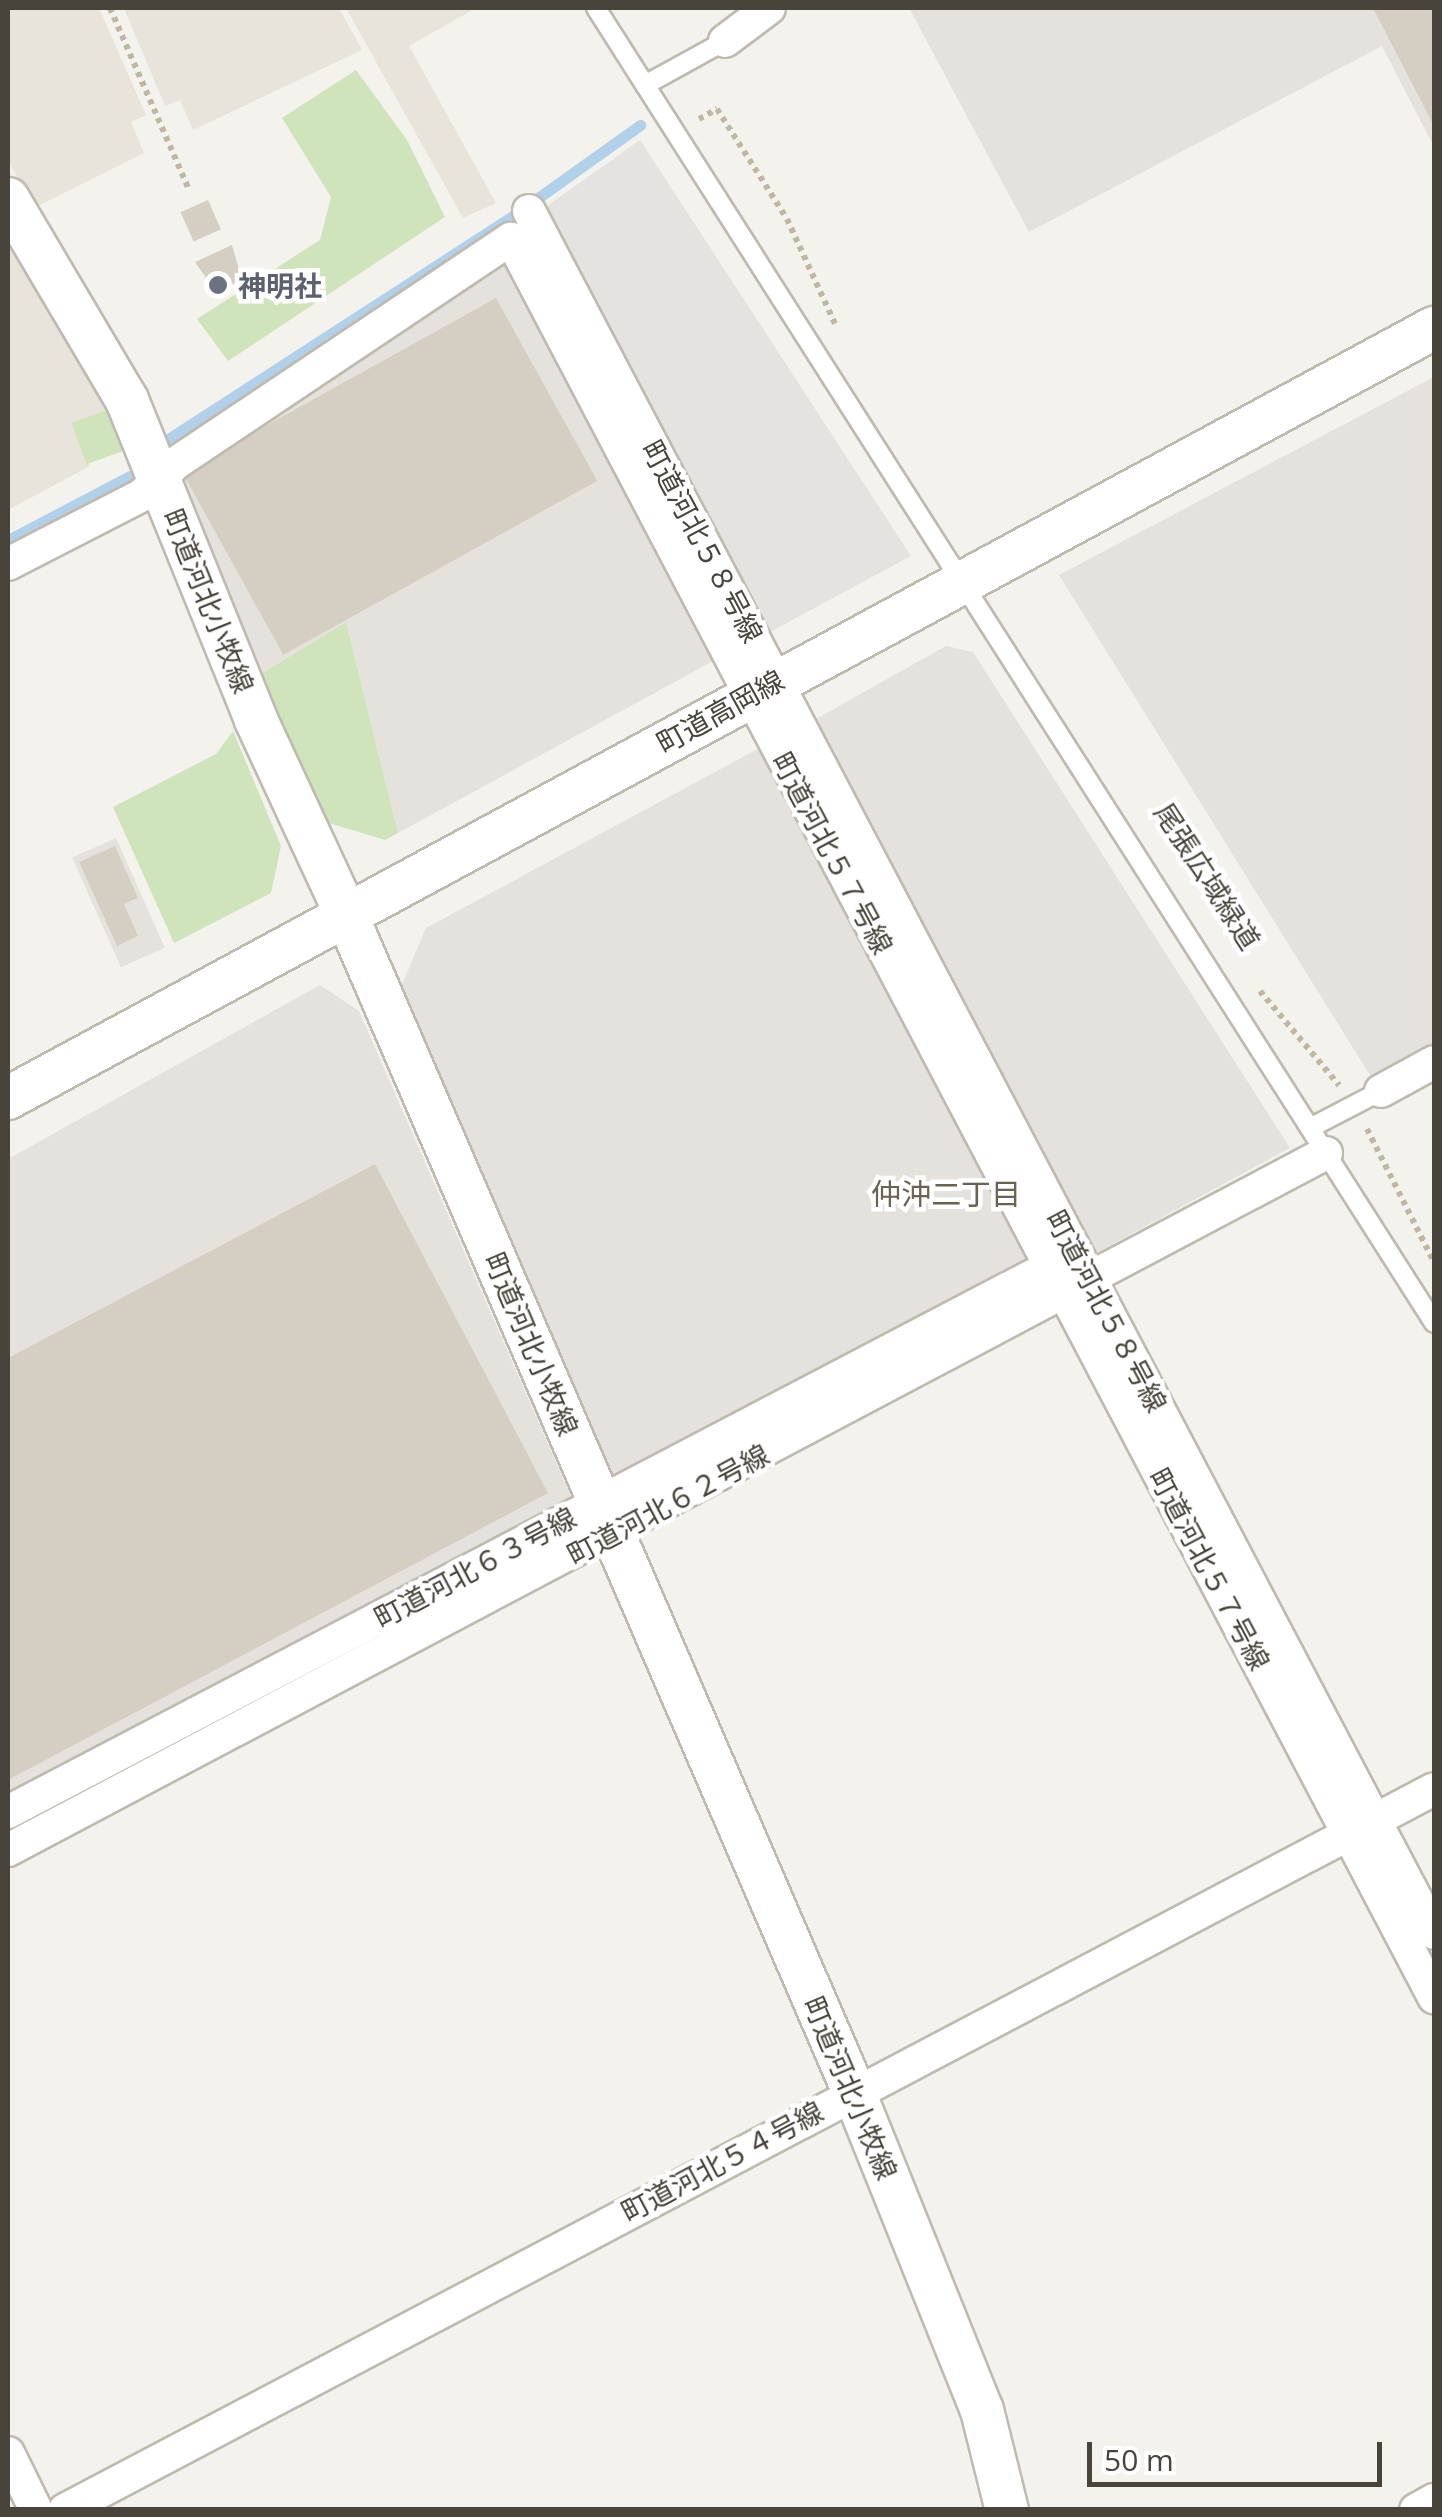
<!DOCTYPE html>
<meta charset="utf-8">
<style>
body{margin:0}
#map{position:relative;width:1442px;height:2517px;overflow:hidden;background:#f4f2ed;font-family:"Open Sans","Noto Sans JP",sans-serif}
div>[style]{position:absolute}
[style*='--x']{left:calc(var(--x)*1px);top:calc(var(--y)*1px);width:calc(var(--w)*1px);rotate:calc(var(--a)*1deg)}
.residential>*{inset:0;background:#e8e4db}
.industrial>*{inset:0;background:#e5e2dd;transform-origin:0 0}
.green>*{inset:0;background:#cfe4ba;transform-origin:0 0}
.parking>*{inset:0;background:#e4e3e0}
.stream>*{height:11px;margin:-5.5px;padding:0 5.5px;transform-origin:5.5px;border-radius:5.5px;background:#b1d0e9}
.building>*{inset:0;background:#d5cfc3;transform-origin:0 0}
.path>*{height:6px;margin-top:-3px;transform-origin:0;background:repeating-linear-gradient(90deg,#bfb7a3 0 5px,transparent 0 10px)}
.roads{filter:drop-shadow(2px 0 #bfbab0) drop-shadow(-2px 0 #bfbab0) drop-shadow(0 2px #bfbab0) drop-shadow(0 -2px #bfbab0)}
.service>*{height:18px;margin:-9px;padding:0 9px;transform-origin:9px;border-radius:9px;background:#fff}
.minor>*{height:32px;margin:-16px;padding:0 16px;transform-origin:16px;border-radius:16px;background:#fff}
.tertiary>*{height:42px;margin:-21px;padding:0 21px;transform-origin:21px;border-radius:21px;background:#fff}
.dots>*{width:28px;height:28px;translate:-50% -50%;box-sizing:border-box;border:5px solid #fff;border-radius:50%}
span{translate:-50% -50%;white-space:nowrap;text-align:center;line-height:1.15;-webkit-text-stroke:9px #fff;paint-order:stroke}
.worship-label{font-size:28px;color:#5b616d;font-weight:700}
.left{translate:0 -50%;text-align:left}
.street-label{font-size:28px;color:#48443b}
.neighbourhood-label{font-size:30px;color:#6a6253}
.frame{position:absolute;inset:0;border:10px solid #48443b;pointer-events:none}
.scale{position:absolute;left:1087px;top:2442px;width:295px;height:45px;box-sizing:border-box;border:5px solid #48443b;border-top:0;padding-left:12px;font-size:30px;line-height:35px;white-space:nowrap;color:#48443b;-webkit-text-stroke:8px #fff;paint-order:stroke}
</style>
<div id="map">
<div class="residential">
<div style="clip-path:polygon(8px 8px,99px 8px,146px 115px,131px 122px,144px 153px,34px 208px,8px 160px)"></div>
<div style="clip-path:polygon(124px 8px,339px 8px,362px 50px,193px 130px,180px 100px,165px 106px)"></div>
<div style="clip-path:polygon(346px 8px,476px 8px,409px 46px,496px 203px,463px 218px)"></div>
<div style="clip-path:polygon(8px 236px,110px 409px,73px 425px,90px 466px,8px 510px)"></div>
</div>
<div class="industrial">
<div style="clip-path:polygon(909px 8px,1434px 8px,1434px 147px,1382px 46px,1029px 232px)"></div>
<div style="clip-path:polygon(501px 254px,715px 660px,398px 833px,346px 622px,256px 677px,171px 468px)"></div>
<div style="clip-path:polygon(1434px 377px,1434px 1069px,1376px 1085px,1059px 575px)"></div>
<div style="clip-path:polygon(946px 646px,973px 652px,1290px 1148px,1096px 1253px,1083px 1251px,807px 724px)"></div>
<div style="clip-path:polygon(765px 745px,1035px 1256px,609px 1480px,398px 994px,426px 928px)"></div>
<div style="left:116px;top:838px;width:120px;height:48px;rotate:66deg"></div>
<div style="clip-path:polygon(320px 985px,359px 1011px,572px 1499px,8px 1797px,8px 1159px)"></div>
</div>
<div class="green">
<div style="clip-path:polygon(356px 70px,407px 140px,445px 217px,228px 361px,197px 319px,320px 240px,331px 197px,282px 118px)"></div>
<div style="left:110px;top:409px;width:44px;height:41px;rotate:70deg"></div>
<div style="clip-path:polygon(346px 622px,398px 833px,385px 840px,319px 820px,256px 677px)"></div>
<div style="clip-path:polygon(233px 731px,281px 846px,271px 893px,174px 943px,113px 807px,216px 754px)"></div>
</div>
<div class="parking">
<div style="clip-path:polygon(640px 140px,911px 556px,770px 632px,758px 631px,537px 213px)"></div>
</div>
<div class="stream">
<div style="--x:521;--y:229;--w:16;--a:-117"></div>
<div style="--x:514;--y:215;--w:155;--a:-35.5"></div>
<div style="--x:165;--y:441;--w:416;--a:-32.9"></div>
<div style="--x:8;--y:540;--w:138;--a:-27.7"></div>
</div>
<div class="building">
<div style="clip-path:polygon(1373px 8px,1434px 8px,1434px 126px)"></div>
<div style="left:208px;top:200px;width:32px;height:30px;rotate:66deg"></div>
<div style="clip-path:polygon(232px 245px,242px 280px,215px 291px,195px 262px)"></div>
<div style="left:496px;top:298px;width:209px;height:359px;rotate:61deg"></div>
<div style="clip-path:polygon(115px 846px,138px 898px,124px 904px,138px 936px,117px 946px,79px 862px)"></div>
<div style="clip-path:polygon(375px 1164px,548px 1493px,8px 1780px,8px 1358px)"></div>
</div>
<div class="path">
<div style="--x:110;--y:8;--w:198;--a:66.5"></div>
<div style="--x:699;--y:119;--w:21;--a:-29"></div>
<div style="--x:717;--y:109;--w:130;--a:57.5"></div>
<div style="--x:787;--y:219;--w:118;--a:65.4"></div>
<div style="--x:1260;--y:991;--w:123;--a:50"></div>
<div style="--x:1367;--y:1129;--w:149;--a:63.3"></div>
</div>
<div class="roads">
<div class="service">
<div style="--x:596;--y:8;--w:1559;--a:57.49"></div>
<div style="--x:645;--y:85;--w:91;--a:-28.8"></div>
<div style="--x:1310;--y:1128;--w:80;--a:-27.5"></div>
</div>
<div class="minor">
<div style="--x:725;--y:41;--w:55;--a:-36.9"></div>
<div style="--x:529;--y:211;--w:1945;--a:62.28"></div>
<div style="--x:8;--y:564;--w:151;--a:-27.2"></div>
<div style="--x:142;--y:495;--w:47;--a:-43.3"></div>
<div style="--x:176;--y:463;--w:403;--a:-33.8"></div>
<div style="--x:511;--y:239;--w:1986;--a:62.3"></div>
<div style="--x:1381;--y:1091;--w:60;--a:-28.7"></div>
<div style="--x:8;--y:1812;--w:1175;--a:-27.63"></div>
<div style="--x:8;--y:1850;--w:1491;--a:-27.87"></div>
<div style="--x:8;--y:2453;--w:64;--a:63.8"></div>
<div style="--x:65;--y:2510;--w:1547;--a:-27.77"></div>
<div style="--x:1416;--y:2510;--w:21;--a:-29"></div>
</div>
<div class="tertiary">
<div style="--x:8;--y:199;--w:234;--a:59.4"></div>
<div style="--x:127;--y:400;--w:345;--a:68"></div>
<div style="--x:256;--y:720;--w:214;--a:65.1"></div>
<div style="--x:346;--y:914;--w:1283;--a:66.67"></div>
<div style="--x:854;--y:2092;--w:343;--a:68.1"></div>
<div style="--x:982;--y:2410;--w:103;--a:76"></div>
<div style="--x:8;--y:1098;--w:1621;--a:-28.37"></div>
</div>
</div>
<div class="dots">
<div style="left:218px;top:285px;background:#6b7280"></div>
</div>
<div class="worship-label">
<span class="left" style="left:238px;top:285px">神明社</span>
</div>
<div class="street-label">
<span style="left:703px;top:541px;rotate:62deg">町道河北５８号線</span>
<span style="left:209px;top:601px;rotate:68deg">町道河北小牧線</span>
<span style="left:720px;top:711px;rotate:-29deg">町道高岡線</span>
<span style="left:833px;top:853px;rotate:62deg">町道河北５７号線</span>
<span style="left:1208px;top:876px;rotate:57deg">尾張広域緑道</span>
<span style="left:1107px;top:1311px;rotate:62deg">町道河北５８号線</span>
<span style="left:532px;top:1344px;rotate:67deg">町道河北小牧線</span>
<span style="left:668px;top:1504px;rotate:-28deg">町道河北６２号線</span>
<span style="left:475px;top:1567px;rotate:-28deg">町道河北６３号線</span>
<span style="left:1210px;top:1569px;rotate:62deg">町道河北５７号線</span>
<span style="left:851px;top:2088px;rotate:67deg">町道河北小牧線</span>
<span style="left:722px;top:2161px;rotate:-28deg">町道河北５４号線</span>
</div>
<div class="neighbourhood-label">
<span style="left:946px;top:1194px">仲沖二丁目</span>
</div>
<div class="frame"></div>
<div class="scale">50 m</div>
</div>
